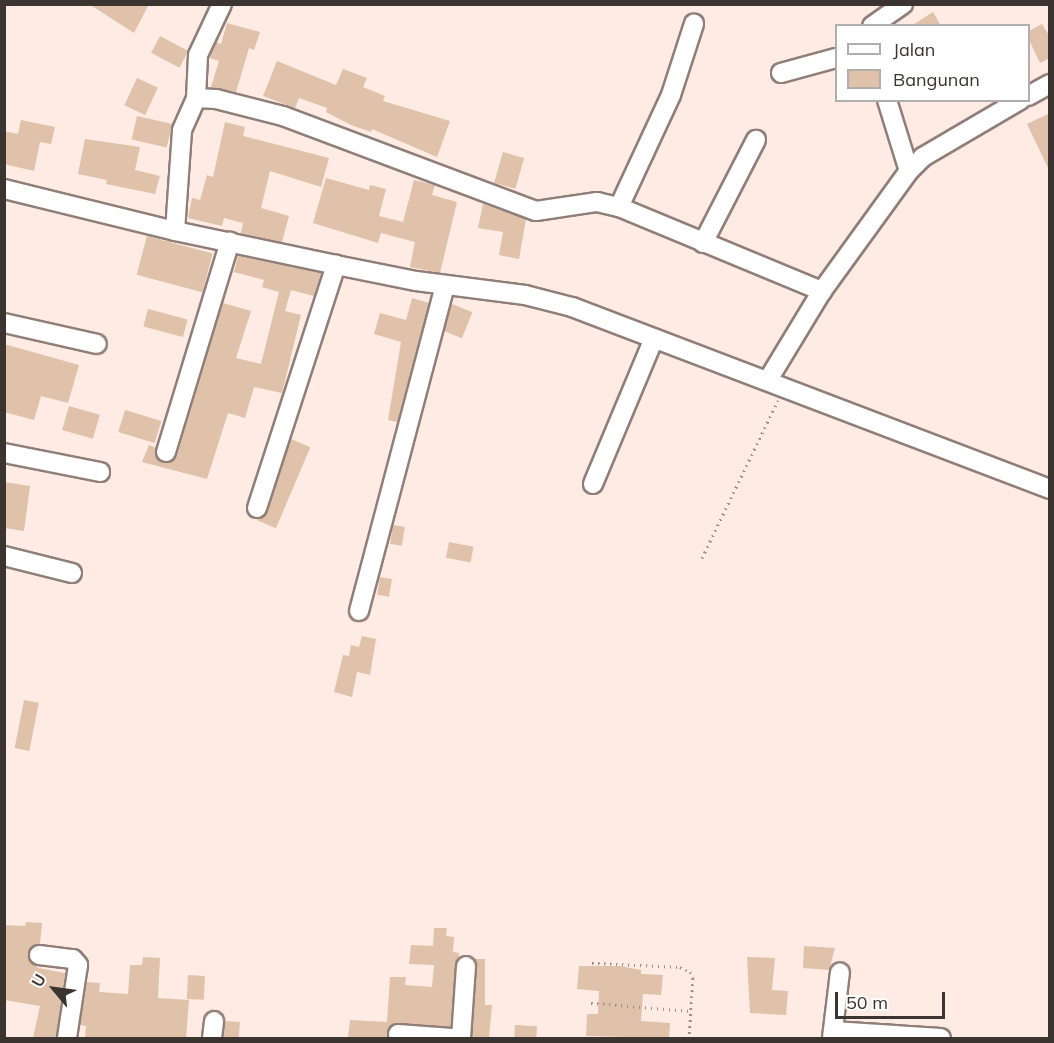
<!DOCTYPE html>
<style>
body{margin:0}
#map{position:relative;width:1054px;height:1043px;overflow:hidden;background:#feebe4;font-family:Mulish,sans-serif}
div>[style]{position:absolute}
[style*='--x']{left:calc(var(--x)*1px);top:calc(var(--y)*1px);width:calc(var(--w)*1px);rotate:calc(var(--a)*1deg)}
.building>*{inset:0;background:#e0c1a9;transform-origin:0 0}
.path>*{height:3px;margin-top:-1.5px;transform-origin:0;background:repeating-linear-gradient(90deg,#9c8f8a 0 1.5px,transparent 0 6px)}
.roads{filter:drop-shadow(2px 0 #907e78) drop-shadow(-2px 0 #907e78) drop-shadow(0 2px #907e78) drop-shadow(0 -2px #907e78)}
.minor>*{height:18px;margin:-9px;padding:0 9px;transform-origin:9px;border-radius:9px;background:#fff}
span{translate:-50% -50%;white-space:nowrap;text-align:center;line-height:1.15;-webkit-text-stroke:6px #fff;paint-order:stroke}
.frame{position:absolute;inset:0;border:6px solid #3b3431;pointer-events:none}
.legend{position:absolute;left:835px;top:24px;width:195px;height:78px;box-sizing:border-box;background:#fff;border:2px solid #b1aead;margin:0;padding:8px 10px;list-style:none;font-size:18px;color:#3b3431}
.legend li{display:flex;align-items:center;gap:12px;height:30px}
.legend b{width:30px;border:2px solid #b1aead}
.north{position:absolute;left:24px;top:959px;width:60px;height:60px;-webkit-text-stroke:4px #fff;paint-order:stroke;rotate:299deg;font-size:16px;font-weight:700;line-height:24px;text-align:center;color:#3b3431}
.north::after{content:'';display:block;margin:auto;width:21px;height:27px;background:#3b3431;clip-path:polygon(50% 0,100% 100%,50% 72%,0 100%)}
.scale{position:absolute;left:835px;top:992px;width:110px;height:27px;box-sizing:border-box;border:3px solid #3b3431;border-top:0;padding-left:8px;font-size:18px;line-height:21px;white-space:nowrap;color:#3b3431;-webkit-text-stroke:4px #fff;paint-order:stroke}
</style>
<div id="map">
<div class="building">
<div style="clip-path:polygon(89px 4px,149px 4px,134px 33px)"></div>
<div style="clip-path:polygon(933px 12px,941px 26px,911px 26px)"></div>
<div style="clip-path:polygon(227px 23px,260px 32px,254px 50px,249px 48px,236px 92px,211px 87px,219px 61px,210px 58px,216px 42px,221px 44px)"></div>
<div style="clip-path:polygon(1042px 24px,1050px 37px,1050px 58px,1040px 63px,1029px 40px,1029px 31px)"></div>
<div style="left:160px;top:36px;width:32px;height:19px;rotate:28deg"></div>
<div style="clip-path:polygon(277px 61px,336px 85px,343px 69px,367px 78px,363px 87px,385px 96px,383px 101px,450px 121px,437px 157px,372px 129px,371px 132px,351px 125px,326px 112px,327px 108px,299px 98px,295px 108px,263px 96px)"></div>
<div style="left:137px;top:78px;width:23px;height:30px;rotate:25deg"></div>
<div style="clip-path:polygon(1050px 113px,1050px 172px,1027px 124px)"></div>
<div style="left:137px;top:116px;width:36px;height:24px;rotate:13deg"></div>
<div style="clip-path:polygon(21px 120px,55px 127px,51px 144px,40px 142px,34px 171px,4px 164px,4px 131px,18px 134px)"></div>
<div style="clip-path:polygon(225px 122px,245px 127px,243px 136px,329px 158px,321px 187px,270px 171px,261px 208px,289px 216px,282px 242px,244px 234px,241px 233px,243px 223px,224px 218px,222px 226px,188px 218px,192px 198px,200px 200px,207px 175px,213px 177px)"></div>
<div style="clip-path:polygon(85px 139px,140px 147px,135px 170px,160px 176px,155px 194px,106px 184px,107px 180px,78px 174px)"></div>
<div style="left:503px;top:152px;width:22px;height:32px;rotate:16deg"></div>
<div style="clip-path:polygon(326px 178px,369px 190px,370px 185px,386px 189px,379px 216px,403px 222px,414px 180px,435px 185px,432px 195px,457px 202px,440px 273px,410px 267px,415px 242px,381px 233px,378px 243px,313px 223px)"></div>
<div style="clip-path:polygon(483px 204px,526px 219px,519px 259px,499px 255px,503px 232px,478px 228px)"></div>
<div style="left:147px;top:236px;width:68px;height:40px;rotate:15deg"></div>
<div style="clip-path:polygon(238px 256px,321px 273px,314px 296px,291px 290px,285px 311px,301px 315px,282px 393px,254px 387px,245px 418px,228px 413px,207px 479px,142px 462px,149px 445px,156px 448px,155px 455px,162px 463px,169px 463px,177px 456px,223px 303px,251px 311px,236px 358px,261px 364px,279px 292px,262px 287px,264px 280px,234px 272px)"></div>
<div style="clip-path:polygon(412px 298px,429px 303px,397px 422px,388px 420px,401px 342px,374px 334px,380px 313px,406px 320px)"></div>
<div style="left:452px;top:304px;width:22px;height:28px;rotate:22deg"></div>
<div style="left:148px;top:309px;width:41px;height:18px;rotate:15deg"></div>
<div style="clip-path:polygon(4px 344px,79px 365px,68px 403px,41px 396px,34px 420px,4px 412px)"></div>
<div style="left:69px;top:406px;width:32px;height:25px;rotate:16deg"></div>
<div style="left:125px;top:410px;width:38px;height:23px;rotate:17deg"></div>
<div style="left:291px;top:439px;width:21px;height:88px;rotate:23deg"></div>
<div style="clip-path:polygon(4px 482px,30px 486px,24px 531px,4px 528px)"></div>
<div style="left:393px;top:525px;width:12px;height:19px;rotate:9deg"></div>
<div style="left:449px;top:542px;width:25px;height:16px;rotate:11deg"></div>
<div style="left:380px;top:577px;width:12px;height:18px;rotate:9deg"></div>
<div style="clip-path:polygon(362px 636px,376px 639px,370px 675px,357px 672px,352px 697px,334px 692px,343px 655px,349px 656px,351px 645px,359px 647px)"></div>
<div style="left:24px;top:700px;width:15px;height:49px;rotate:11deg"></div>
<div style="clip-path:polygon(26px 922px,42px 923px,40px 944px,30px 949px,29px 960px,38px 968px,65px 973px,56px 1038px,33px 1038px,40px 1006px,4px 1000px,4px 925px,25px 926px)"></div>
<div style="clip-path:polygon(434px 928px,447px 928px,446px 936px,454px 937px,453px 952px,459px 953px,451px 1027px,398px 1023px,388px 1028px,388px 1038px,348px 1038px,350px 1020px,387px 1022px,390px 977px,406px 977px,405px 985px,432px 987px,434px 965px,409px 964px,411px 945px,433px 946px)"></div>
<div style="clip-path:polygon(804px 946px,835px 948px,829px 970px,803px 968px)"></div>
<div style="clip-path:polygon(143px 957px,160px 958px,158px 998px,189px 1000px,186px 1038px,85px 1038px,86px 1026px,80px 1025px,87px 982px,100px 983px,99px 992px,128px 994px,130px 965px,142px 965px)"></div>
<div style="clip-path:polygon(747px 957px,775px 958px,772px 990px,788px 991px,786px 1015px,750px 1013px)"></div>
<div style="clip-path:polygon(474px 959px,485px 959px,485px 1005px,492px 1005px,489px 1038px,472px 1038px,477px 967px)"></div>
<div style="clip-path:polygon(579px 966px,620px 966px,641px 970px,641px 974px,663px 975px,661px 995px,643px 994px,641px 1021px,670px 1023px,669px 1038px,586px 1036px,587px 1014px,598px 1014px,599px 991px,577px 989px)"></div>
<div style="left:188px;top:975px;width:17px;height:24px;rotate:3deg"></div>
<div style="left:225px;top:1021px;width:15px;height:17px;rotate:4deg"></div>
<div style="left:515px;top:1025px;width:22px;height:13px;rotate:3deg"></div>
</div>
<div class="path">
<div style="--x:702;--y:558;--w:175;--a:-64.3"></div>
<div style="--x:592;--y:963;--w:88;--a:2.6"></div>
<div style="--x:680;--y:967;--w:11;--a:27"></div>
<div style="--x:690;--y:972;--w:7;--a:63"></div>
<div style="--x:693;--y:978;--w:60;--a:93.8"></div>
<div style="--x:591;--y:1003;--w:100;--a:4.6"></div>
</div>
<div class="roads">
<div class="minor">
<div style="--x:872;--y:26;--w:38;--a:-35"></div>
<div style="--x:781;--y:73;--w:57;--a:-15.3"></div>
<div style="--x:1028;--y:96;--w:25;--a:-29"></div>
<div style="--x:196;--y:98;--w:43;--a:-87.3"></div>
<div style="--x:198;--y:55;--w:56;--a:-64.8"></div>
<div style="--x:887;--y:100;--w:74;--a:72.8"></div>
<div style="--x:4;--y:189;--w:176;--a:13.8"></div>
<div style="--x:175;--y:231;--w:165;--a:11.9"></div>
<div style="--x:336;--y:265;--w:82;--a:11.3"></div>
<div style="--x:416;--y:281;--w:110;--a:7.3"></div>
<div style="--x:525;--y:295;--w:49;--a:14.3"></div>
<div style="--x:572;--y:307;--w:511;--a:20.84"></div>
<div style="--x:619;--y:207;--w:123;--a:-65.1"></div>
<div style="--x:671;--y:95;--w:75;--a:-72.1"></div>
<div style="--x:175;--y:231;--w:101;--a:-86"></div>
<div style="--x:182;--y:130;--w:35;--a:-66"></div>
<div style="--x:196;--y:98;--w:20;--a:3"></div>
<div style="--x:216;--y:99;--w:69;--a:14.2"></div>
<div style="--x:283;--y:116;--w:270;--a:20.6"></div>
<div style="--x:536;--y:211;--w:62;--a:-8.4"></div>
<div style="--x:597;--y:202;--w:23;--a:13"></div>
<div style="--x:619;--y:207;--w:220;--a:22.5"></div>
<div style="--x:703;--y:243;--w:116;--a:-62.8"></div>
<div style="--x:4;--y:323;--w:95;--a:12.7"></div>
<div style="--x:768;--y:380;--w:104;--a:-58.8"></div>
<div style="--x:822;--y:291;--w:148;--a:-54.1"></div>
<div style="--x:909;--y:171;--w:20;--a:-45"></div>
<div style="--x:923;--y:157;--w:113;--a:-30.4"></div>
<div style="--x:166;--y:452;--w:220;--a:-73.1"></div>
<div style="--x:4;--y:453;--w:98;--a:11.2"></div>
<div style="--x:593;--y:484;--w:158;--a:-67.3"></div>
<div style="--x:257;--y:508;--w:256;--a:-72"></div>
<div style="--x:4;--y:556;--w:70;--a:14"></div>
<div style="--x:359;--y:611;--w:337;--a:-75.2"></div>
<div style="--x:39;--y:955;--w:34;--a:7"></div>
<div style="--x:73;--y:959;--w:8;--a:50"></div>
<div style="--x:78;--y:965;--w:74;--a:98.6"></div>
<div style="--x:833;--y:1031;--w:108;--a:3.7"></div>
<div style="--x:398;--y:1034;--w:54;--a:4.2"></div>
<div style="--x:212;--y:1038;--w:17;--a:-83"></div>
<div style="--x:461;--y:1038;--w:72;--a:-86"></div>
<div style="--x:832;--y:1038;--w:66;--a:-83.1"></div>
</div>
</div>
<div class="frame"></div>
<ul class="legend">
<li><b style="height:8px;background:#fff"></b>Jalan</li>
<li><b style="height:16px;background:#e0c1a9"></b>Bangunan</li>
</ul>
<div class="north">U</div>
<div class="scale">50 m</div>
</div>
